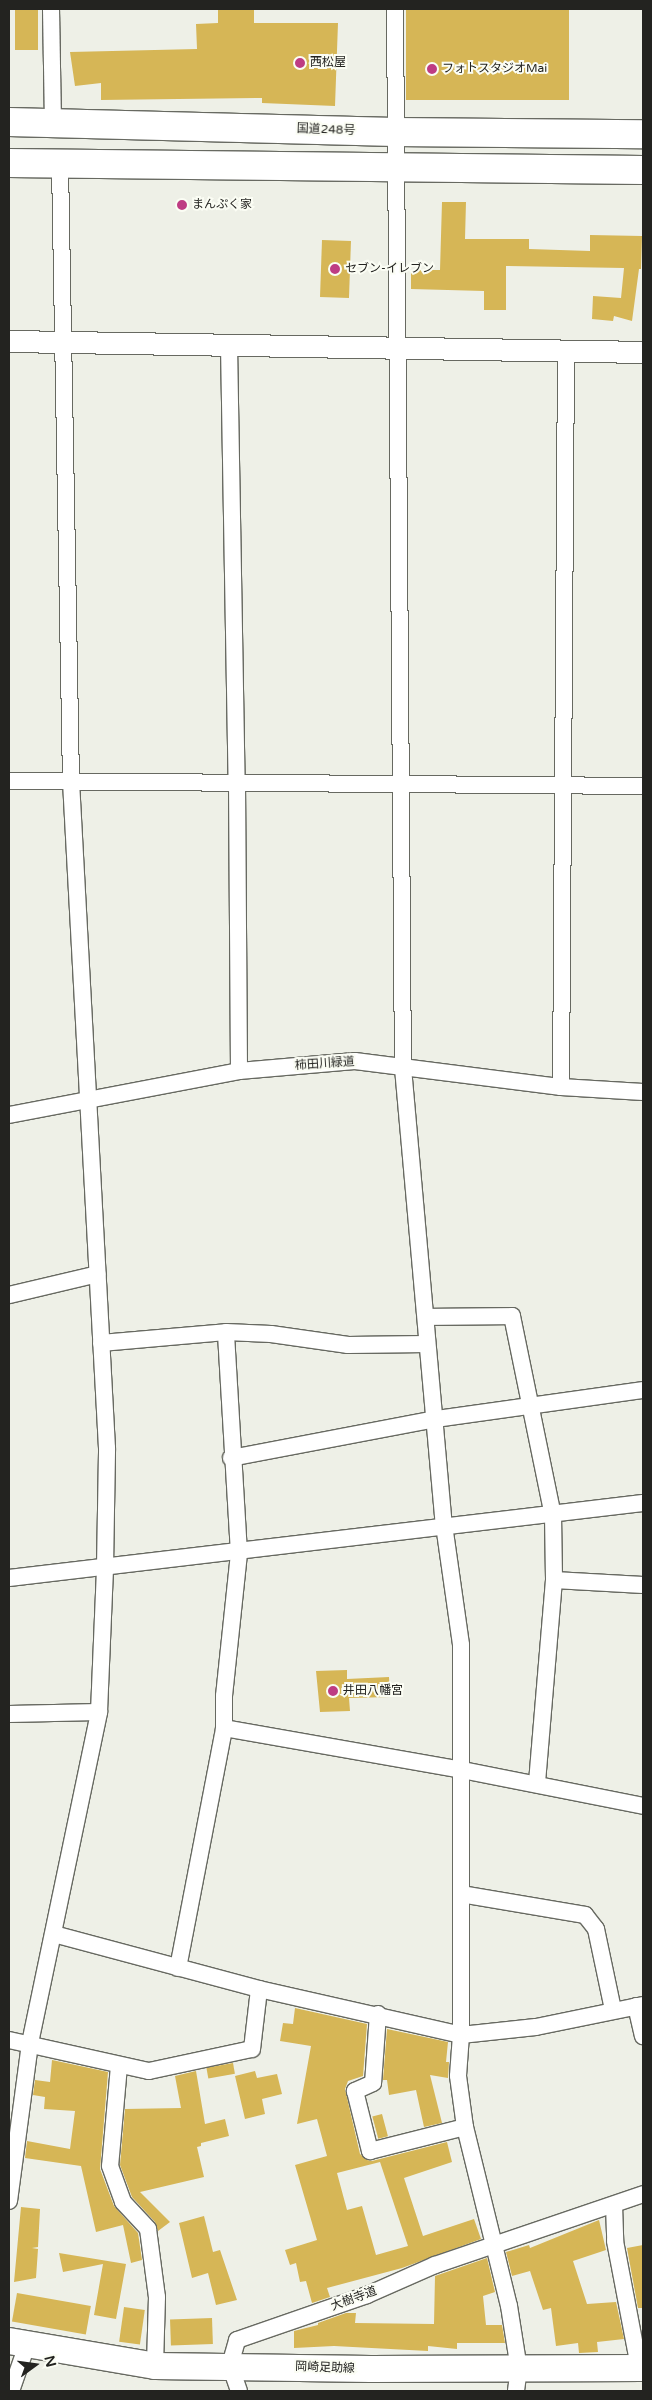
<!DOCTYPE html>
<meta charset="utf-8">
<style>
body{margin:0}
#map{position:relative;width:652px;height:2400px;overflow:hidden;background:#eef0e7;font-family:"Varela Round","Noto Sans JP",sans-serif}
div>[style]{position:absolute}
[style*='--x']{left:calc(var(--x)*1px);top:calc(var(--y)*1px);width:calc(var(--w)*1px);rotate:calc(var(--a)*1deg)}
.building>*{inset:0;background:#d6b656;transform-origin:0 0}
.roads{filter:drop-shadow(1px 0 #676961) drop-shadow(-1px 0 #676961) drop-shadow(0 1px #676961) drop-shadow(0 -1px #676961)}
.minor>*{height:16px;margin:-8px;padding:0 8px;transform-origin:8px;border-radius:8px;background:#fff}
.tertiary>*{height:21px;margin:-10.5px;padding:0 10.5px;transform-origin:10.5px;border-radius:10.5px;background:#fff}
.primary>*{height:26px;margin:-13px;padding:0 13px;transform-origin:13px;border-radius:13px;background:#fff}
.trunk>*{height:28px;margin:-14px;padding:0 14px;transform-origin:14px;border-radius:14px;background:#fff}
.dots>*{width:14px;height:14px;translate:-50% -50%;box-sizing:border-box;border:2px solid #fbfdf4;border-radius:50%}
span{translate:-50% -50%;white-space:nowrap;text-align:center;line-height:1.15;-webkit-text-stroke:4px #fbfdf4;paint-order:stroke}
.poi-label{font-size:12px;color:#232320}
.left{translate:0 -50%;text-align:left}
.street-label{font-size:12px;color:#232320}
.frame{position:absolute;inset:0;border:10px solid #232320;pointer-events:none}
.north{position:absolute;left:10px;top:2340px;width:50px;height:50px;-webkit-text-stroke:4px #fbfdf4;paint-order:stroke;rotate:76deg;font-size:14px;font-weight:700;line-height:20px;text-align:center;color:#232320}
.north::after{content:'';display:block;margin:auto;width:18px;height:22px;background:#232320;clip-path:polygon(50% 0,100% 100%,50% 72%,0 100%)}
</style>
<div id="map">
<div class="building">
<div style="left:15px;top:9px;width:23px;height:41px"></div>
<div style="clip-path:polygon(218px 9px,254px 9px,254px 23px,338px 23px,335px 106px,262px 103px,262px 98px,101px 100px,101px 83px,75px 86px,70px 52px,197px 49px,196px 24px,218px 23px)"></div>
<div style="left:406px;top:9px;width:163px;height:91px"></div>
<div style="clip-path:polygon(442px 202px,466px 202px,465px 239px,529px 239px,529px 249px,590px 251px,590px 235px,642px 236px,641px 269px,639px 269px,632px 321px,614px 316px,613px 321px,592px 319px,593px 296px,621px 298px,624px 268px,506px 266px,506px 310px,484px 310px,484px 291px,411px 289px,411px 270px,440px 270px)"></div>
<div style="left:322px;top:240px;width:29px;height:57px;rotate:2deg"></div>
<div style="clip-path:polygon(347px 1670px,347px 1679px,389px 1677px,390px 1697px,349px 1698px,350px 1711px,320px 1712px,316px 1671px)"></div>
<div style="clip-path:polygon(evenodd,295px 2008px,367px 2024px,363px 2076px,348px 2081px,345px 2089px,360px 2154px,367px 2160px,372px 2161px,447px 2142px,452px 2162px,404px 2178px,423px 2236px,474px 2219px,481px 2239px,402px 2268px,327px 2288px,330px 2297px,312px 2303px,306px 2281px,300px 2282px,296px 2263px,290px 2265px,285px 2250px,317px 2240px,295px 2165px,327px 2156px,317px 2119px,297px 2124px,311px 2046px,280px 2041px,283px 2023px,293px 2024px,295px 2008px,380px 2162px,408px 2246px,376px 2255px,362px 2206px,347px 2210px,337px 2173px,380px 2162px)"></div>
<div style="clip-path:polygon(387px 2029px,448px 2042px,446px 2062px,449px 2062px,448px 2078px,430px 2075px,442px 2123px,424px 2127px,416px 2090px,389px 2095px,387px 2080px,383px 2080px)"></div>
<div style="clip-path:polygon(52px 2060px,108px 2072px,100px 2169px,114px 2206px,138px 2233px,142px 2260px,131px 2263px,123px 2225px,96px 2232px,81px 2166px,25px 2158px,27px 2141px,70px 2149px,75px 2111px,44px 2109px,45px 2097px,33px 2095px,35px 2080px,50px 2082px)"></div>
<div style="left:233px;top:2063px;width:11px;height:27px;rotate:80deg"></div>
<div style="clip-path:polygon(196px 2071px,205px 2124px,225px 2119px,229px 2136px,201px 2143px,201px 2146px,197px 2147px,204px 2177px,140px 2192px,170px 2222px,158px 2231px,155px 2222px,132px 2197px,120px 2165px,125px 2109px,181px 2108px,175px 2076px)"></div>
<div style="clip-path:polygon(255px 2071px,257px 2078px,277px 2074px,282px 2094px,262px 2099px,265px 2114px,245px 2119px,235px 2076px)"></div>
<div style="left:382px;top:2114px;width:23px;height:10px;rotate:75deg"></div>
<div style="clip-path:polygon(21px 2207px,40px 2209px,38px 2247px,32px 2248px,38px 2249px,36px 2278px,14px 2282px)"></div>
<div style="clip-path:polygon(204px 2216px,213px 2252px,220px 2250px,237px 2300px,216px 2305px,208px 2273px,192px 2278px,179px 2223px)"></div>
<div style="clip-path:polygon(599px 2220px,606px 2250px,573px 2261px,587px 2304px,616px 2302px,624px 2339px,597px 2342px,598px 2352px,579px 2353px,578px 2343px,556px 2346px,551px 2308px,543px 2310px,530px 2271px,512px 2276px,506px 2252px,529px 2245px,530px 2248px)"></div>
<div style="clip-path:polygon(643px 2245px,643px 2308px,638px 2308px,627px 2248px)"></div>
<div style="clip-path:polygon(59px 2253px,126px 2264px,116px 2319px,94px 2315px,103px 2264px,63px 2272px)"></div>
<div style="clip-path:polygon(487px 2258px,495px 2292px,483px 2296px,486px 2325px,502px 2325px,505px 2343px,457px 2343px,457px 2349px,428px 2346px,428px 2351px,334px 2346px,294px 2348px,294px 2331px,318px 2325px,318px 2323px,346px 2313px,356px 2313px,355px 2323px,434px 2324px,435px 2276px)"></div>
<div style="left:17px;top:2293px;width:75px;height:29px;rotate:10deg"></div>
<div style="left:124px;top:2307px;width:21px;height:35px;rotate:8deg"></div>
<div style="left:212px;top:2318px;width:26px;height:42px;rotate:88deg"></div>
</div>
<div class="roads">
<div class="minor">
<div style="--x:51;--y:9;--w:113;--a:89"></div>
<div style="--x:395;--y:9;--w:1059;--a:89.57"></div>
<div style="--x:403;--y:1068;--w:459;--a:84.9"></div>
<div style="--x:444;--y:1525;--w:121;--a:81.9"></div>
<div style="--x:461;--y:1645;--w:390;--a:90"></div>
<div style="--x:461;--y:2035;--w:41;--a:94.2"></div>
<div style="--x:458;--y:2076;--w:51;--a:82.2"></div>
<div style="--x:465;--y:2127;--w:184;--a:76.2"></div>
<div style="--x:509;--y:2306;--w:64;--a:81"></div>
<div style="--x:519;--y:2369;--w:22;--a:98"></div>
<div style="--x:229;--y:345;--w:438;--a:89"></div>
<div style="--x:237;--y:783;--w:288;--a:89.6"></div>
<div style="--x:9;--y:781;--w:634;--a:0.45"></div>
<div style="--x:561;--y:1087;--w:737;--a:-89.61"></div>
<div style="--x:9;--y:1115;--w:234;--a:-10.8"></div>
<div style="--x:239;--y:1071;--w:116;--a:-4.9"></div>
<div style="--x:355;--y:1061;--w:208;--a:7.2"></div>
<div style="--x:561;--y:1087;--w:82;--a:3.5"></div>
<div style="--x:9;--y:1295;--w:91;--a:-13.3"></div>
<div style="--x:428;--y:1317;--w:84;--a:-0.7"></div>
<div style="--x:512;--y:1316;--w:203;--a:78.4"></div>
<div style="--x:553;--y:1515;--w:65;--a:89.1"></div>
<div style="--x:554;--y:1580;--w:205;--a:94.8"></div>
<div style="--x:101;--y:1343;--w:125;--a:-5"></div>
<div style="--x:226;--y:1332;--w:45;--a:2.5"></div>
<div style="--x:271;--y:1334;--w:78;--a:8.1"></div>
<div style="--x:348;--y:1345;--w:79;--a:-0.7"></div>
<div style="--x:231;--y:1458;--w:209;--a:-10.8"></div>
<div style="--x:436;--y:1419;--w:209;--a:-8"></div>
<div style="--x:9;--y:1578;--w:638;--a:-6.75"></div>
<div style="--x:554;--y:1580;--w:89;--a:3.2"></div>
<div style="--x:9;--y:1714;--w:90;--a:-1.3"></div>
<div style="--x:224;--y:1728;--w:32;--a:-90"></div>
<div style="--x:224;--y:1696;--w:144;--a:-84"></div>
<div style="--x:239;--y:1553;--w:221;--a:-93.4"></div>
<div style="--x:461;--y:1894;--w:126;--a:9.6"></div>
<div style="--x:585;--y:1915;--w:18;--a:52"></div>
<div style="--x:596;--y:1929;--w:83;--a:78.1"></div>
<div style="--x:54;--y:1934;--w:212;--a:15"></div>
<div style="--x:259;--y:1989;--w:207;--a:12.8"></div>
<div style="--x:461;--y:2035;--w:75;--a:-6.1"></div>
<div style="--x:536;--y:2027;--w:109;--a:-11.6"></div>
<div style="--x:178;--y:1968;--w:244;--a:-79.1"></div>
<div style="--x:224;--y:1728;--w:242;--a:10"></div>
<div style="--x:462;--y:1770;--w:185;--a:11.2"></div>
<div style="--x:636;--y:2006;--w:31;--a:77"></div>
<div style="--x:378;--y:2014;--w:69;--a:94.1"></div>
<div style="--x:373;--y:2083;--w:20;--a:156"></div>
<div style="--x:355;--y:2091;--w:62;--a:76"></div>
<div style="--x:370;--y:2151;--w:98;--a:-14.2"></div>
<div style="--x:9;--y:2040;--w:143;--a:12.5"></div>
<div style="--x:149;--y:2071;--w:105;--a:-12.1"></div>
<div style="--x:252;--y:2049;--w:60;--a:-83.3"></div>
<div style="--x:119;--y:2066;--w:100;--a:95.1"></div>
<div style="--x:110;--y:2166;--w:38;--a:70"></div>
<div style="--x:123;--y:2202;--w:37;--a:47"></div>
<div style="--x:148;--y:2229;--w:69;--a:82.5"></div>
<div style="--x:157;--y:2297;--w:69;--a:91.7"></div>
<div style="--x:9;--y:2201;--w:159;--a:-82.4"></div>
<div style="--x:30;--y:2043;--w:338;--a:-78.2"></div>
<div style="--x:99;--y:1712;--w:145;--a:-87.6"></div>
<div style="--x:105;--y:1567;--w:119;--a:-89"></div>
<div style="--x:107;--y:1448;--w:667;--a:-93.09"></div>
<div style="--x:71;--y:782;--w:618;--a:-91.02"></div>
<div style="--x:614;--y:2205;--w:36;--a:88"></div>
<div style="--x:615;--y:2241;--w:128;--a:79.2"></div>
<div style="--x:11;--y:2391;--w:49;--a:-70.8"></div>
<div style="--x:239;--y:2391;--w:28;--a:-109"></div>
<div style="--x:230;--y:2365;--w:26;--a:-74"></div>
<div style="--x:237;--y:2340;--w:138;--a:-19.1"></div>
<div style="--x:367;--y:2295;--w:74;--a:-23.8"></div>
<div style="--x:435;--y:2265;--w:220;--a:-18.8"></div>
</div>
<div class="tertiary">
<div style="--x:9;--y:341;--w:634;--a:0.99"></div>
</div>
<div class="primary">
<div style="--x:9;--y:2341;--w:148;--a:9.7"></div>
<div style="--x:155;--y:2366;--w:216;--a:0.8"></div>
<div style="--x:371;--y:2369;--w:272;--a:-0.2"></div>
</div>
<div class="trunk">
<div style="--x:9;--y:122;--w:386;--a:1.5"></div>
<div style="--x:395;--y:132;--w:248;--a:0.5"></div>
<div style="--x:9;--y:163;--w:634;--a:0.63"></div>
</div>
</div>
<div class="dots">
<div style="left:300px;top:63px;background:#be3c83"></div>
<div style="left:432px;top:69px;background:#be3c83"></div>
<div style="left:182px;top:205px;background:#be3c83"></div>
<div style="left:335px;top:269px;background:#be3c83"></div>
<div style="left:333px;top:1691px;background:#be3c83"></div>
</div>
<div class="poi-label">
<span class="left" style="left:310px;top:63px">西松屋</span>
<span class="left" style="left:442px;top:69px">フォトスタジオMai</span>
<span class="left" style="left:192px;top:205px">まんぷく家</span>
<span class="left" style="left:345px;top:269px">セブン-イレブン</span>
<span class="left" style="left:343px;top:1691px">井田八幡宮</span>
</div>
<div class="street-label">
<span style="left:326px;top:130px;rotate:2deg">国道248号</span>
<span style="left:325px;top:1064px;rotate:-4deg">柿田川緑道</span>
<span style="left:354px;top:2299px;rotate:-20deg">大樹寺道</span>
<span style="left:325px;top:2368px;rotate:2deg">岡崎足助線</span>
</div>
<div class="frame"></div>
<div class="north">N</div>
</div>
